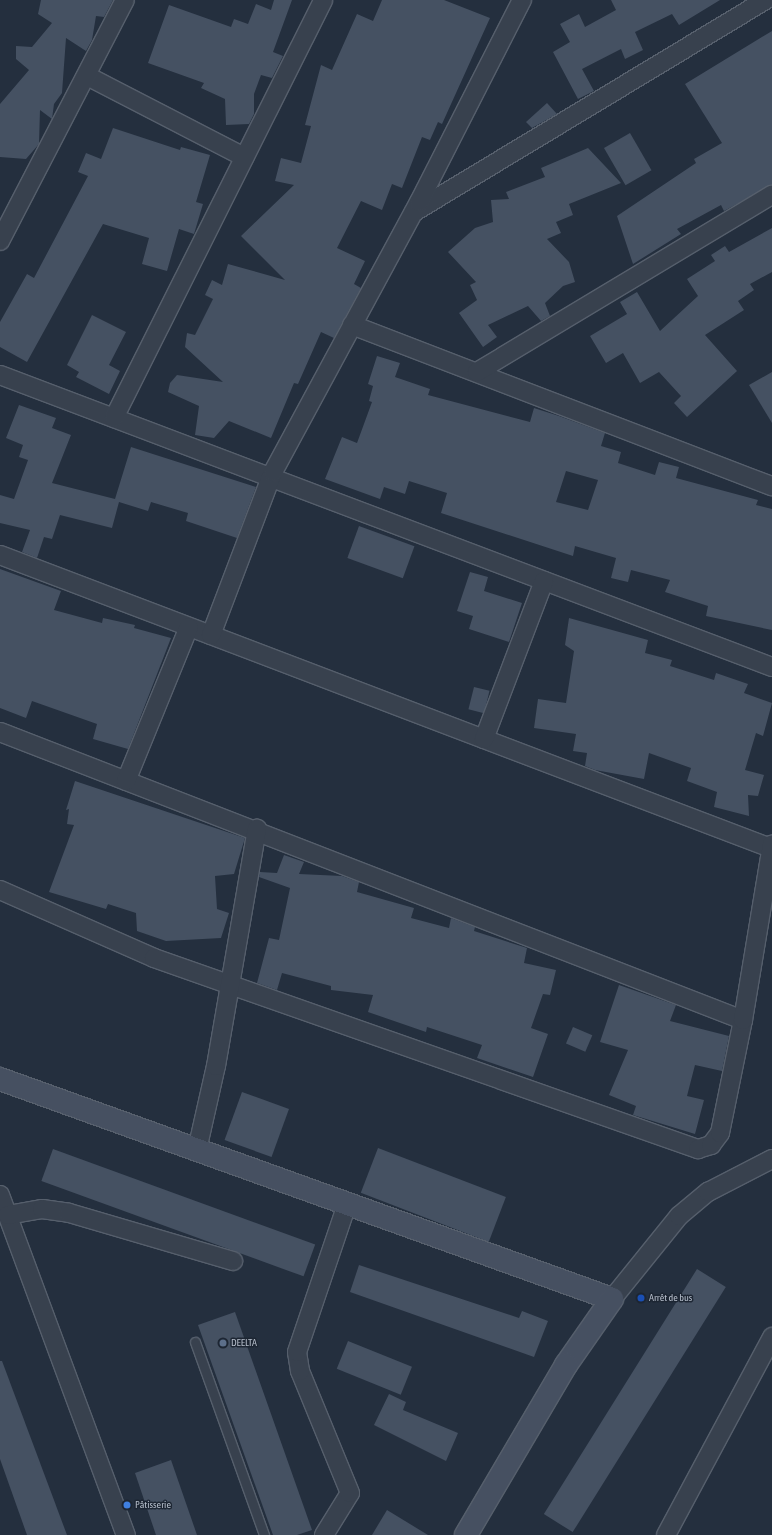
<!DOCTYPE html>
<meta charset="utf-8">
<style>
body{margin:0}
#map{position:relative;width:772px;height:1535px;overflow:hidden;background:#242f3e;font-family:"Asap Condensed",sans-serif}
div>[style]{position:absolute}
[style*='--x']{left:calc(var(--x)*1px);top:calc(var(--y)*1px);width:calc(var(--w)*1px);rotate:calc(var(--a)*1deg)}
.building>*{inset:0;background:#455162;transform-origin:0 0}
.roads{filter:drop-shadow(1px 0 #565f6c) drop-shadow(-1px 0 #565f6c) drop-shadow(0 1px #565f6c) drop-shadow(0 -1px #565f6c)}
.lane>*{height:9px;margin:-4.5px;padding:0 4.5px;transform-origin:4.5px;border-radius:4.5px;background:#38414e}
.street>*{height:18px;margin:-9px;padding:0 9px;transform-origin:9px;border-radius:9px;background:#38414e}
.secondary>*{height:22px;margin:-11px;padding:0 11px;transform-origin:11px;border-radius:11px;background:#465061}
.dots>*{width:11px;height:11px;translate:-50% -50%;box-sizing:border-box;border:2px solid #1d2633;border-radius:50%}
span{translate:-50% -50%;white-space:nowrap;text-align:center;line-height:1.15;-webkit-text-stroke:3px #1d2633;paint-order:stroke}
.poi-label{font-size:10px;color:#b4bcc9}
.left{translate:0 -50%;text-align:left}
</style>
<div id="map">
<div class="building">
<div style="clip-path:polygon(41px 0,113px 0,104px 17px,96px 16px,92px 40px,86px 51px,66px 38px,62px 93px,54px 104px,52px 119px,40px 110px,39px 144px,26px 159px,0 157px,0 104px,29px 70px,16px 59px,16px 46px,32px 47px,52px 23px,38px 14px)"></div>
<div style="clip-path:polygon(274px 0,292px 0,273px 52px,283px 56px,272px 78px,261px 75px,254px 94px,254px 114px,249px 124px,226px 125px,225px 99px,201px 88px,204px 83px,148px 63px,169px 5px,231px 27px,234px 19px,248px 24px,256px 4px,271px 10px)"></div>
<div style="clip-path:polygon(382px 0,444px 0,490px 18px,442px 124px,438px 122px,430px 140px,422px 137px,402px 188px,392px 184px,382px 210px,361px 201px,337px 248px,365px 261px,354px 284px,361px 288px,334px 338px,321px 332px,298px 384px,294px 383px,271px 438px,229px 421px,214px 438px,195px 435px,199px 406px,168px 392px,170px 383px,177px 375px,223px 382px,185px 347px,187px 333px,195px 335px,213px 299px,205px 295px,212px 280px,222px 285px,228px 264px,285px 280px,241px 236px,294px 185px,275px 181px,281px 158px,301px 163px,311px 126px,305px 125px,321px 65px,332px 70px,357px 14px,373px 21px)"></div>
<div style="clip-path:polygon(611px 0,720px 0,679px 25px,672px 14px,635px 32px,643px 50px,625px 59px,621px 49px,582px 69px,594px 91px,578px 99px,553px 52px,570px 42px,560px 24px,579px 14px,585px 27px,616px 10px)"></div>
<div style="clip-path:polygon(772px 31px,772px 185px,724px 211px,721px 205px,677px 229px,681px 234px,633px 264px,617px 216px,696px 163px,694px 159px,722px 143px,685px 84px)"></div>
<div style="clip-path:polygon(547px 103px,557px 114px,532px 128px,526px 122px)"></div>
<div style="clip-path:polygon(113px 128px,180px 150px,181px 147px,210px 155px,196px 202px,203px 204px,194px 234px,179px 229px,167px 271px,142px 264px,149px 238px,103px 224px,27px 362px,0 347px,0 322px,27px 274px,34px 278px,88px 176px,78px 172px,86px 153px,101px 159px)"></div>
<div style="left:630px;top:133px;width:43px;height:30px;rotate:60deg"></div>
<div style="clip-path:polygon(588px 148px,621px 183px,569px 204px,573px 215px,556px 222px,561px 233px,547px 239px,569px 262px,575px 282px,563px 286px,545px 303px,550px 316px,541px 321px,528px 306px,488px 325px,497px 337px,483px 347px,459px 313px,477px 300px,470px 285px,476px 282px,448px 252px,475px 228px,493px 222px,491px 200px,509px 199px,506px 192px,545px 177px,541px 168px)"></div>
<div style="clip-path:polygon(772px 228px,772px 272px,750px 284px,754px 290px,738px 301px,744px 310px,705px 335px,737px 371px,687px 417px,674px 403px,681px 396px,659px 372px,640px 383px,623px 353px,606px 363px,590px 336px,627px 314px,620px 302px,637px 292px,660px 331px,698px 296px,687px 279px,715px 261px,711px 255px,725px 246px,729px 252px)"></div>
<div style="clip-path:polygon(92px 315px,126px 332px,109px 365px,120px 371px,109px 394px,76px 377px,79px 372px,67px 365px)"></div>
<div style="clip-path:polygon(evenodd,377px 356px,400px 363px,395px 377px,430px 389px,428px 395px,530px 422px,534px 408px,559px 416px,605px 433px,601px 446px,621px 452px,618px 463px,655px 475px,659px 462px,679px 467px,676px 478px,758px 500px,756px 505px,772px 509px,772px 630px,706px 616px,708px 606px,665px 592px,670px 580px,631px 570px,628px 582px,611px 578px,616px 558px,575px 546px,573px 556px,441px 513px,447px 493px,409px 481px,405px 494px,384px 487px,380px 499px,325px 479px,342px 437px,357px 443px,372px 402px,369px 401px,373px 386px,368px 384px,377px 356px,566px 471px,598px 480px,588px 510px,556px 502px,566px 471px)"></div>
<div style="clip-path:polygon(772px 372px,772px 423px,749px 385px)"></div>
<div style="clip-path:polygon(19px 405px,56px 418px,52px 428px,71px 435px,52px 483px,115px 499px,131px 447px,256px 487px,237px 538px,186px 521px,188px 513px,151px 502px,148px 511px,119px 502px,112px 528px,60px 515px,52px 539px,44px 537px,37px 558px,22px 552px,30px 530px,0 523px,0 495px,14px 499px,28px 460px,19px 457px,23px 445px,6px 438px)"></div>
<div style="left:359px;top:526px;width:59px;height:34px;rotate:20deg"></div>
<div style="clip-path:polygon(0 569px,61px 591px,54px 610px,102px 623px,103px 618px,135px 625px,134px 628px,171px 638px,128px 749px,93px 739px,97px 724px,32px 701px,26px 718px,0 708px)"></div>
<div style="clip-path:polygon(470px 572px,488px 577px,484px 591px,522px 603px,509px 642px,469px 629px,473px 616px,457px 611px)"></div>
<div style="clip-path:polygon(569px 618px,648px 640px,645px 653px,672px 660px,670px 666px,714px 680px,716px 673px,748px 684px,744px 693px,772px 703px,763px 736px,756px 733px,745px 770px,764px 775px,758px 796px,748px 795px,749px 816px,714px 807px,717px 792px,687px 781px,691px 768px,649px 753px,644px 779px,595px 770px,585px 766px,587px 753px,573px 751px,576px 734px,534px 728px,538px 699px,566px 703px,574px 651px,565px 645px)"></div>
<div style="left:474px;top:687px;width:16px;height:23px;rotate:14deg"></div>
<div style="clip-path:polygon(75px 781px,245px 838px,234px 874px,215px 876px,217px 909px,229px 913px,221px 938px,166px 941px,137px 931px,136px 913px,108px 904px,106px 909px,49px 892px,74px 825px,67px 824px,69px 809px,66px 810px)"></div>
<div style="clip-path:polygon(284px 855px,304px 862px,299px 874px,342px 876px,359px 882px,357px 892px,414px 908px,411px 918px,449px 928px,451px 918px,475px 927px,474px 931px,527px 948px,524px 963px,556px 970px,550px 995px,543px 994px,531px 1028px,548px 1034px,533px 1077px,477px 1058px,482px 1045px,427px 1027px,426px 1032px,368px 1012px,373px 995px,331px 990px,331px 986px,282px 973px,277px 990px,257px 983px,269px 938px,279px 940px,290px 888px,259px 877px,260px 872px,277px 873px)"></div>
<div style="clip-path:polygon(619px 985px,676px 1005px,670px 1021px,729px 1036px,722px 1071px,695px 1065px,687px 1096px,704px 1100px,695px 1134px,633px 1115px,636px 1106px,609px 1095px,628px 1050px,600px 1042px)"></div>
<div style="left:573px;top:1027px;width:21px;height:18px;rotate:23deg"></div>
<div style="left:242px;top:1092px;width:50px;height:51px;rotate:20deg"></div>
<div style="left:378px;top:1148px;width:137px;height:48px;rotate:21deg"></div>
<div style="left:53px;top:1149px;width:279px;height:34px;rotate:20deg"></div>
<div style="clip-path:polygon(359px 1265px,519px 1318px,522px 1311px,548px 1321px,534px 1357px,350px 1292px)"></div>
<div style="left:697px;top:1269px;width:34px;height:289px;rotate:32deg"></div>
<div style="clip-path:polygon(235px 1312px,312px 1530px,297px 1535px,273px 1535px,198px 1325px)"></div>
<div style="left:348px;top:1341px;width:69px;height:30px;rotate:22deg"></div>
<div style="clip-path:polygon(0 1361px,2px 1361px,67px 1535px,27px 1535px,0 1459px)"></div>
<div style="clip-path:polygon(389px 1394px,406px 1402px,403px 1410px,458px 1433px,446px 1461px,374px 1425px)"></div>
<div style="clip-path:polygon(171px 1460px,197px 1535px,156px 1535px,135px 1473px)"></div>
<div style="clip-path:polygon(387px 1510px,428px 1535px,372px 1535px)"></div>
</div>
<div class="roads">
<div class="lane">
<div style="--x:195;--y:1342;--w:205;--a:70.3"></div>
</div>
<div class="street">
<div style="--x:87;--y:76;--w:177;--a:27.3"></div>
<div style="--x:414;--y:212;--w:411;--a:-31.1"></div>
<div style="--x:0;--y:241;--w:271;--a:-62.6"></div>
<div style="--x:352;--y:325;--w:450;--a:21"></div>
<div style="--x:477;--y:372;--w:344;--a:-31"></div>
<div style="--x:0;--y:375;--w:825;--a:20.72"></div>
<div style="--x:114;--y:418;--w:467;--a:-63.4"></div>
<div style="--x:0;--y:555;--w:825;--a:20.81"></div>
<div style="--x:211;--y:635;--w:174;--a:-69.2"></div>
<div style="--x:273;--y:472;--w:307;--a:-61.6"></div>
<div style="--x:419;--y:202;--w:227;--a:-63"></div>
<div style="--x:0;--y:732;--w:797;--a:21.19"></div>
<div style="--x:484;--y:739;--w:169;--a:-69.2"></div>
<div style="--x:126;--y:781;--w:166;--a:-67.8"></div>
<div style="--x:0;--y:890;--w:168;--a:23.8"></div>
<div style="--x:154;--y:958;--w:577;--a:19.35"></div>
<div style="--x:698;--y:1149;--w:14;--a:-17"></div>
<div style="--x:711;--y:1145;--w:15;--a:-53"></div>
<div style="--x:720;--y:1133;--w:115;--a:-78.5"></div>
<div style="--x:743;--y:1020;--w:178;--a:-80.6"></div>
<div style="--x:197;--y:1150;--w:86;--a:-77.3"></div>
<div style="--x:216;--y:1066;--w:241;--a:-80.2"></div>
<div style="--x:0;--y:1195;--w:363;--a:69.7"></div>
<div style="--x:8;--y:1215;--w:35;--a:-10"></div>
<div style="--x:42;--y:1209;--w:27;--a:8"></div>
<div style="--x:69;--y:1213;--w:171;--a:16.3"></div>
<div style="--x:612;--y:1299;--w:107;--a:-51.1"></div>
<div style="--x:679;--y:1216;--w:38;--a:-40"></div>
<div style="--x:708;--y:1192;--w:72;--a:-27.3"></div>
<div style="--x:324;--y:1535;--w:49;--a:-58.2"></div>
<div style="--x:350;--y:1493;--w:132;--a:-112.3"></div>
<div style="--x:300;--y:1371;--w:19;--a:-99"></div>
<div style="--x:297;--y:1352;--w:156;--a:-71.3"></div>
<div style="--x:666;--y:1535;--w:225;--a:-61.8"></div>
</div>
<div class="secondary">
<div style="--x:0;--y:1079;--w:650;--a:19.77"></div>
<div style="--x:612;--y:1299;--w:80;--a:124.9"></div>
<div style="--x:566;--y:1365;--w:197;--a:120.5"></div>
</div>
</div>
<div class="dots">
<div style="left:641px;top:1298px;background:#1a4fb4"></div>
<div style="left:223px;top:1343px;background:#5c6f8a"></div>
<div style="left:127px;top:1505px;background:#3f7fe0"></div>
</div>
<div class="poi-label">
<span class="left" style="left:649px;top:1298px">Arrêt de bus</span>
<span class="left" style="left:231px;top:1343px">DEELTA</span>
<span class="left" style="left:135px;top:1505px">Pâtisserie</span>
</div>
</div>
